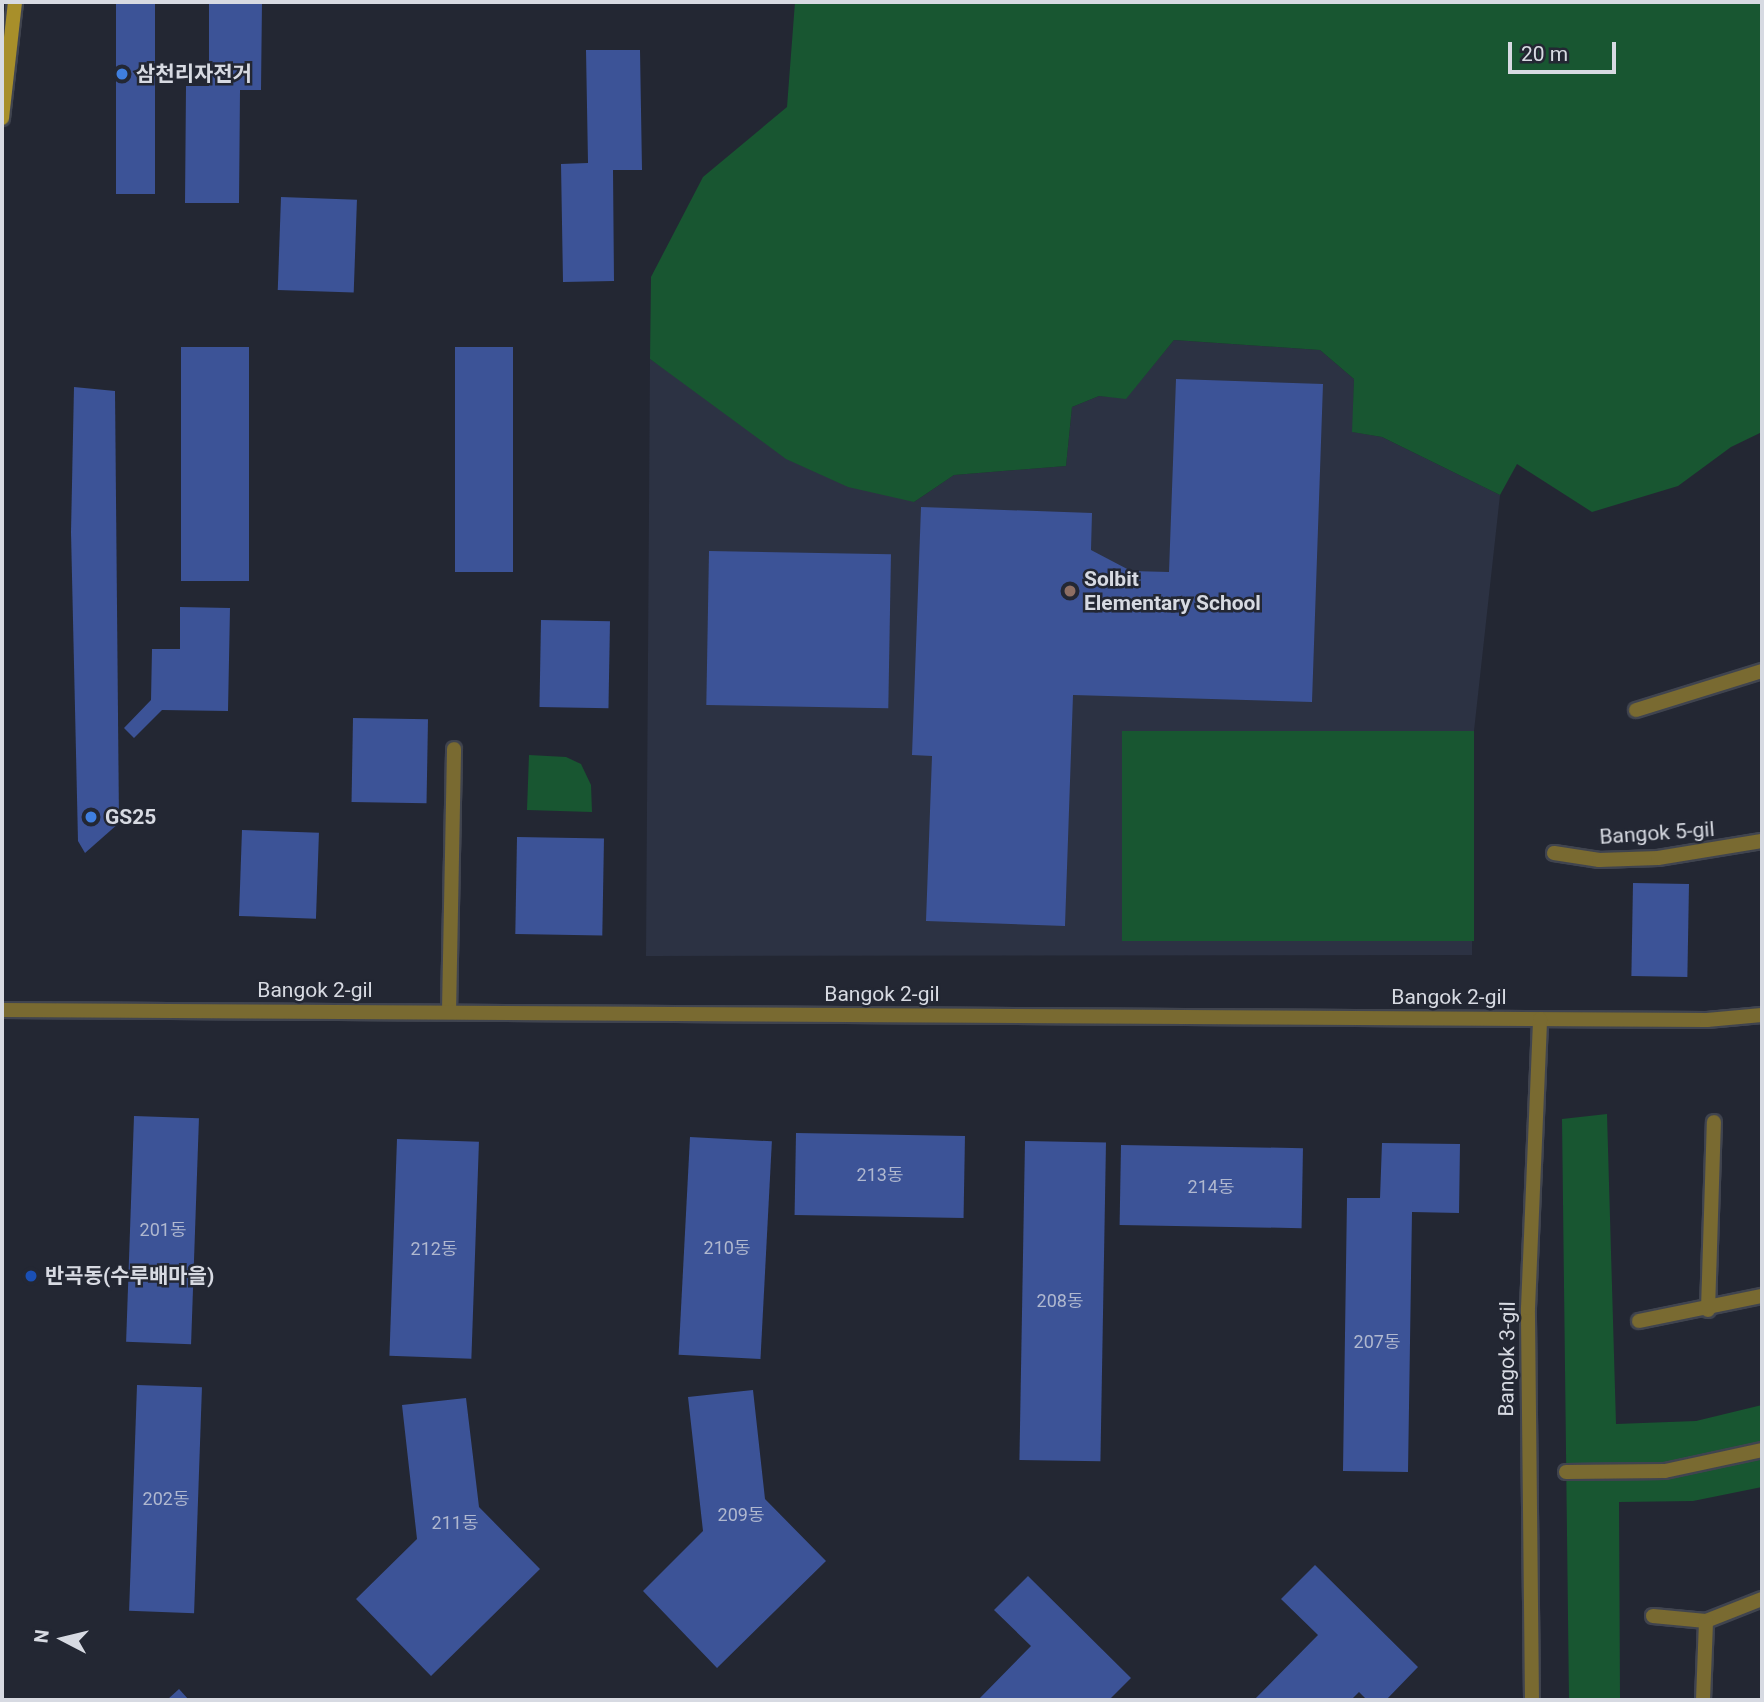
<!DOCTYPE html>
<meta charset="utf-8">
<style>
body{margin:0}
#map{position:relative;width:1764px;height:1702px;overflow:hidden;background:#232733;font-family:Roboto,"Noto Sans KR",sans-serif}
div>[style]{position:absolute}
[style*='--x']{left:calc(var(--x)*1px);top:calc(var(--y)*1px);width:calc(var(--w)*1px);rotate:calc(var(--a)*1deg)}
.built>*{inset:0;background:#2c3243}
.green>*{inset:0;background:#185631;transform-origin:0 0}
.building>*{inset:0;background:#3c5397;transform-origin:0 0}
.roads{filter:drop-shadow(2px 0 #40444f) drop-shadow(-2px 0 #40444f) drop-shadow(0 2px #40444f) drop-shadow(0 -2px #40444f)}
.lane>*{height:14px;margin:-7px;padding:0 7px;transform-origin:7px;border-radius:7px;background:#796a31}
.street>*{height:14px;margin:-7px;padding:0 7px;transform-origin:7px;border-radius:7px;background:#796a31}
.secondary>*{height:14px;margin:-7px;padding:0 7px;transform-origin:7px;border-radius:7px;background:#a88f2a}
.dots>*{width:19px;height:19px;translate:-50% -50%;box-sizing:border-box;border:4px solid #232733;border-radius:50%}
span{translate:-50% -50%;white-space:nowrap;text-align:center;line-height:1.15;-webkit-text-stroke:5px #232733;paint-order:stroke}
.number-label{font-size:18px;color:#b0b8cf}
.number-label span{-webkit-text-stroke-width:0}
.poi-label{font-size:21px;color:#d7dae2;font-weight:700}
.left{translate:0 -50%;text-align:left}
.street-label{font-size:21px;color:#d7dae2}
.frame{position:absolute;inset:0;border:4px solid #d7dae2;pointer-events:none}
.north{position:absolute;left:28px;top:1604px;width:70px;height:70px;-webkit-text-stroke:5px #232733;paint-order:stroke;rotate:277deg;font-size:19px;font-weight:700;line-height:28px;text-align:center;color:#d7dae2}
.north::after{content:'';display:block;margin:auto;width:24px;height:32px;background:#d7dae2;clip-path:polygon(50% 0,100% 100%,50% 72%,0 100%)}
.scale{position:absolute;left:1508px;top:42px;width:108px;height:32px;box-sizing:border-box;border:4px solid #d7dae2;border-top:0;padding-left:9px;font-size:21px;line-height:24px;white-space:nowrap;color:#d7dae2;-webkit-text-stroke:5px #232733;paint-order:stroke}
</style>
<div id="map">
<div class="built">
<div style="clip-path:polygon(1174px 340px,1320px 350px,1354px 379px,1353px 432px,1382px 437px,1500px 495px,1474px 731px,1472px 955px,646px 956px,650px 359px,702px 394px,914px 502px,954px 475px,1066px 466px,1072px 407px,1099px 396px,1126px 398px)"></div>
</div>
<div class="green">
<div style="clip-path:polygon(795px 2px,1762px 2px,1762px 432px,1731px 447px,1678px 486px,1592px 512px,1517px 464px,1500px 495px,1382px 437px,1352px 432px,1354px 379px,1320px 350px,1174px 340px,1126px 399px,1099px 396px,1072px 407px,1066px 466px,954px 475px,914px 502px,848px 487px,786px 459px,650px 359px,651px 277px,703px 177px,787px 107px)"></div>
<div style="left:1474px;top:731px;width:210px;height:352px;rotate:90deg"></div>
<div style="clip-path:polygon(529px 755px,566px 757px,581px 764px,591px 785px,592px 812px,527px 810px)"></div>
<div style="clip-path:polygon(1607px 1114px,1616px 1424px,1696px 1421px,1762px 1405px,1762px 1487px,1693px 1501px,1619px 1502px,1620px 1700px,1569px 1700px,1562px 1119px)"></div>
</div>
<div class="building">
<div style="left:116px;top:2px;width:39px;height:192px"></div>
<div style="clip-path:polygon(209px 2px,262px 2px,261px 90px,240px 90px,239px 203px,185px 203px,186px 86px,209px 86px)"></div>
<div style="clip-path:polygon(586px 50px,640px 50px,642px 170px,613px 170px,614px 281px,563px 282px,561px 164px,588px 163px)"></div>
<div style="left:281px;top:197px;width:76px;height:93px;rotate:2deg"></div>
<div style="left:181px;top:347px;width:68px;height:234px"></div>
<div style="left:455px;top:347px;width:58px;height:225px"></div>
<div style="clip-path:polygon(1176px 379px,1323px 384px,1312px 702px,1073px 695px,1065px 926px,926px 921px,932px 756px,912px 755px,921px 507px,1092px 513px,1091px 550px,1131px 571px,1169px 572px)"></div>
<div style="clip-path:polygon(74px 387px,115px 391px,119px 823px,85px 853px,78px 841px,71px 532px)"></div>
<div style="left:709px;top:551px;width:182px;height:154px;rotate:1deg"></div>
<div style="clip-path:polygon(180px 607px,230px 608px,228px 711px,162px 710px,134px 738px,124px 728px,151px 700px,152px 649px,180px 649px)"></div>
<div style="left:541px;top:620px;width:69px;height:87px;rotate:1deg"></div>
<div style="left:353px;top:718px;width:75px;height:84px;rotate:1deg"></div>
<div style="left:242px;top:830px;width:77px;height:86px;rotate:2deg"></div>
<div style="left:517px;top:837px;width:87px;height:97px;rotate:1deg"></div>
<div style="left:1633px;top:883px;width:56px;height:93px;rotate:1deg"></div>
<div style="left:134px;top:1116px;width:65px;height:226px;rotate:2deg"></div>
<div style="left:796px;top:1133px;width:169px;height:82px;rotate:1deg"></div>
<div style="left:690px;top:1137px;width:82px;height:218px;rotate:3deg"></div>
<div style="left:397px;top:1139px;width:82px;height:217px;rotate:2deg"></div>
<div style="left:1025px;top:1141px;width:81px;height:319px;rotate:1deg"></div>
<div style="clip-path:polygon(1382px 1143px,1460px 1144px,1459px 1213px,1412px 1212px,1408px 1472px,1343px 1471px,1347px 1198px,1380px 1198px)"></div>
<div style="left:1121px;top:1145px;width:182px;height:80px;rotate:1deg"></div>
<div style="left:137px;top:1385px;width:65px;height:226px;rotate:2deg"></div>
<div style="clip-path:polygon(753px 1390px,765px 1499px,826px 1561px,717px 1668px,643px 1591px,703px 1531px,688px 1397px)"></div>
<div style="clip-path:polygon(466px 1398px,479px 1507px,540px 1569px,431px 1676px,356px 1599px,417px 1539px,402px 1405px)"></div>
<div style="clip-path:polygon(1315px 1565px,1418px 1667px,1386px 1700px,1367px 1700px,1359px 1692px,1351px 1700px,1254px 1700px,1318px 1635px,1281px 1599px)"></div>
<div style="clip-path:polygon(1028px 1576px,1131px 1678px,1109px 1700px,978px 1700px,1031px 1646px,994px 1610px)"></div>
<div style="clip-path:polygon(179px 1689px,189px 1700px,167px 1700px)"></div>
</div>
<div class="roads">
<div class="lane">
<div style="--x:449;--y:1012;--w:263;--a:-88.9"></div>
</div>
<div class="street">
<div style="--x:1636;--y:710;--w:132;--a:-17.2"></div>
<div style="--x:1554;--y:853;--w:46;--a:8.8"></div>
<div style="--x:1599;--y:860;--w:59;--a:-1.9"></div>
<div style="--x:1658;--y:858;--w:105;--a:-9.3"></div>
<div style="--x:2;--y:1010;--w:1705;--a:0.34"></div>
<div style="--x:1707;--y:1020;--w:55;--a:-5.2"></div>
<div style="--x:1708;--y:1310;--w:188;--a:-88.2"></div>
<div style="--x:1639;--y:1321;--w:126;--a:-11.5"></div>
<div style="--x:1566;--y:1472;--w:99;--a:-0.6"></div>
<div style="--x:1665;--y:1471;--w:99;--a:-12.2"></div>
<div style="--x:1653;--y:1616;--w:53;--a:5.4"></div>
<div style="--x:1706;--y:1621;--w:60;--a:-21.4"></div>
<div style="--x:1532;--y:1700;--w:392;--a:-90.6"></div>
<div style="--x:1528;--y:1308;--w:289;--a:-87.6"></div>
<div style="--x:1703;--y:1700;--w:79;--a:-87.8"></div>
</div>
<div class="secondary">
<div style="--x:2;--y:118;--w:117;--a:-83.6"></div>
</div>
</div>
<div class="dots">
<div style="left:122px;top:74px;background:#3f7fe0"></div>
<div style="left:1070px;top:591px;background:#8d6e63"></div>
<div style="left:91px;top:817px;background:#3f7fe0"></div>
<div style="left:31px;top:1276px;background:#1a4fb4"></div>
</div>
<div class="number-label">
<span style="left:880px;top:1175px">213동</span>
<span style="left:1211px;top:1187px">214동</span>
<span style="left:163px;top:1230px">201동</span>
<span style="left:727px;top:1248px">210동</span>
<span style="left:434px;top:1249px">212동</span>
<span style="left:1060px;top:1301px">208동</span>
<span style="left:1377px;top:1342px">207동</span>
<span style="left:166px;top:1499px">202동</span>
<span style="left:741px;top:1515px">209동</span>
<span style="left:455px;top:1523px">211동</span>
</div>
<div class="poi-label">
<span class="left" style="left:136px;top:74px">삼천리자전거</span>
<span class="left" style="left:1084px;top:591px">Solbit<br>Elementary School</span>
<span class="left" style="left:105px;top:817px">GS25</span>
<span class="left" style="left:45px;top:1276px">반곡동(수루배마을)</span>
</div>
<div class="street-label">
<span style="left:1657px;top:833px;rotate:-4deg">Bangok 5-gil</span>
<span style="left:315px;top:990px">Bangok 2-gil</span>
<span style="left:882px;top:994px">Bangok 2-gil</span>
<span style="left:1449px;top:997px">Bangok 2-gil</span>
<span style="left:1507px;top:1359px;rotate:-89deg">Bangok 3-gil</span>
</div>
<div class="frame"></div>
<div class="north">N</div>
<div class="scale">20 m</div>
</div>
